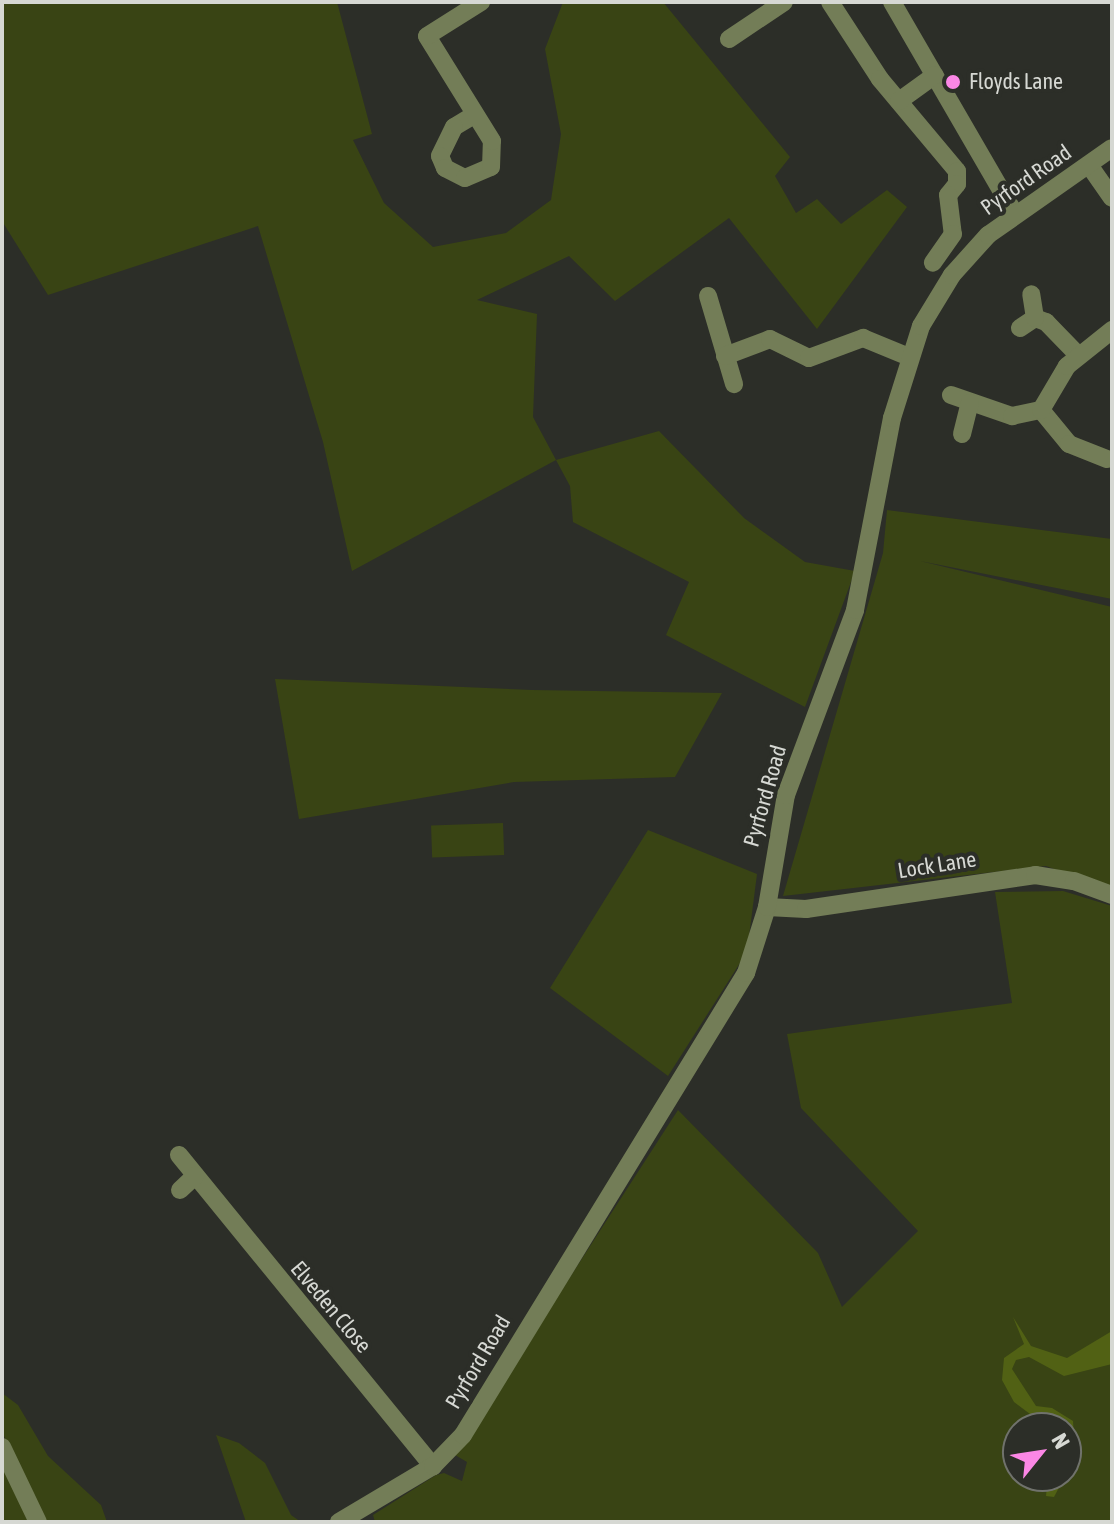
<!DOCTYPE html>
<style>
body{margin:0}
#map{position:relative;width:1114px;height:1524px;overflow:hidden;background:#2c2e28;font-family:"Asap Condensed",sans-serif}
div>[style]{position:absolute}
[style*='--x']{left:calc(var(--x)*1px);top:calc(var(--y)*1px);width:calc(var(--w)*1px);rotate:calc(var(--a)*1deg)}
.green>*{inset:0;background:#394414;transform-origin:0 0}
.water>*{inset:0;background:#516114}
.minor>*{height:18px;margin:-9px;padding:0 9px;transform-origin:9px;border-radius:9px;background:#737d57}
.dots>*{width:22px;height:22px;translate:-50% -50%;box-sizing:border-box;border:4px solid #2c2e28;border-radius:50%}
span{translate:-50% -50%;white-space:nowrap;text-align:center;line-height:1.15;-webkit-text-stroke:8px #2c2e28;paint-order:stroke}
.poi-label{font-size:22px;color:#d6d8d3}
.left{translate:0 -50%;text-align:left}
.street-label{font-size:22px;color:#d6d8d3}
.frame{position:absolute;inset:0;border:4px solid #d6d8d3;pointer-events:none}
.north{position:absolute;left:1002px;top:1412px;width:80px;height:80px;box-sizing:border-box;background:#2c2e28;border:2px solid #70726c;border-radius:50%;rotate:60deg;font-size:22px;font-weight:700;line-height:32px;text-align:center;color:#d6d8d3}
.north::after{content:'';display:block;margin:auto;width:28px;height:36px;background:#fb87e5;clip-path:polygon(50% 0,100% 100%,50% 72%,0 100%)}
</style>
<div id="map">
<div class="green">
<div style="clip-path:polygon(2px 2px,337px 2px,372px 134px,353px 140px,384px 203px,433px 247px,506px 233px,551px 200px,561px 134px,545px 49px,563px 2px,663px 2px,790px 157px,775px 176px,796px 213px,817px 199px,841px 224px,887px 190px,907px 207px,817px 329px,729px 218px,615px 301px,569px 256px,477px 300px,537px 314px,533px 417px,556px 460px,659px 431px,744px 518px,805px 562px,855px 571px,805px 707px,666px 635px,689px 582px,573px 522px,570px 486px,556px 460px,352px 571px,323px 442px,258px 226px,48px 295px,2px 221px)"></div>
<div style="clip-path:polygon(887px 510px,1112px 539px,1112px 599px,920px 561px,1112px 607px,1112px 890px,1046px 866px,783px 896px,883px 553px)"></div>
<div style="clip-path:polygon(275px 679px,532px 690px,722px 693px,675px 777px,514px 782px,299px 819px)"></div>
<div style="left:503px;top:823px;width:32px;height:72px;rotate:88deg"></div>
<div style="clip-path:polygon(648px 830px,757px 874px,747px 952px,668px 1076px,550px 988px)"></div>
<div style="clip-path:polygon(evenodd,1063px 891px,1112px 906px,1112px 1522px,375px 1522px,373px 1515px,436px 1475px,444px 1473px,462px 1481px,467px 1462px,455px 1455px,678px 1110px,818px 1253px,842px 1307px,918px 1231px,801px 1108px,787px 1034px,1012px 1003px,995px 892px,1063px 891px,1018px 1428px,1066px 1428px,1066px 1476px,1018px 1476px,1018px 1428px)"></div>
<div style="clip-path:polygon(2px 1393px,18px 1405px,48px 1456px,101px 1505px,107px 1522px,45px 1522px,2px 1432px)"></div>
<div style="clip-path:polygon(216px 1435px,239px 1443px,265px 1463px,291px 1515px,301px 1522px,246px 1522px)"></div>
<div style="clip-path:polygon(2px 1456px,33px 1522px,2px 1522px)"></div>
</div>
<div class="water">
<div style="clip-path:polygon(1013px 1317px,1031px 1346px,1067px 1358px,1112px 1331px,1112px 1364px,1064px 1376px,1029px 1357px,1016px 1360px,1012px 1369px,1036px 1406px,1052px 1408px,1073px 1421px,1075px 1450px,1066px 1459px,1066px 1428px,1052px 1428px,1030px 1414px,1014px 1402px,1002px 1380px,1004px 1358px,1024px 1344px)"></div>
<div style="clip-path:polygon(1048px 1476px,1065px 1476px,1054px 1497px,1046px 1496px)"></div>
</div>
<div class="minor">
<div style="--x:830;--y:2;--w:92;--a:57"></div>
<div style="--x:880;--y:79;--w:120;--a:50.1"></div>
<div style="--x:957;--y:171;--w:13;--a:90"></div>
<div style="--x:957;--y:184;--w:14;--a:129"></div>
<div style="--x:948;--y:195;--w:39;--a:83"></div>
<div style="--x:953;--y:234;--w:35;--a:125"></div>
<div style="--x:892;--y:2;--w:245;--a:59.9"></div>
<div style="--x:729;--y:39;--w:66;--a:-33.9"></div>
<div style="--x:899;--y:101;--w:44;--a:-35.8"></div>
<div style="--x:474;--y:115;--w:23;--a:149"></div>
<div style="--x:454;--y:127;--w:32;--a:116"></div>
<div style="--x:440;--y:156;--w:13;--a:67"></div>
<div style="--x:445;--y:168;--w:22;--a:27"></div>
<div style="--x:465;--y:178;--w:28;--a:-23"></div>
<div style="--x:491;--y:167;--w:26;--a:-88"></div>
<div style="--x:492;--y:141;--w:123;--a:-121.8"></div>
<div style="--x:427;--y:36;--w:64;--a:-32.2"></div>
<div style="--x:1089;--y:165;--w:40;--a:55.1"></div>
<div style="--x:708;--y:296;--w:92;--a:73.5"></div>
<div style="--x:1035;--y:318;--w:12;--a:20"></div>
<div style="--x:1046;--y:322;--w:46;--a:45.9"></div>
<div style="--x:1020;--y:328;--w:18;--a:-34"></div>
<div style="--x:1035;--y:318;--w:24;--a:-99"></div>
<div style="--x:725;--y:356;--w:48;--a:-20.7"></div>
<div style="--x:770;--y:339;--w:43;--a:26"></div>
<div style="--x:809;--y:358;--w:58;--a:-20.3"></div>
<div style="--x:863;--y:338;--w:50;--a:22.4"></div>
<div style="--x:951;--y:395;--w:65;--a:19"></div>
<div style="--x:1012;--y:416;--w:30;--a:-12"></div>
<div style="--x:1041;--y:410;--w:44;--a:50.5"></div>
<div style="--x:1069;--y:444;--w:41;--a:21.5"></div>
<div style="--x:1041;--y:410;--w:51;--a:-59.4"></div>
<div style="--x:1067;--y:366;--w:58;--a:-38.7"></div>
<div style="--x:962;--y:434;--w:32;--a:-76"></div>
<div style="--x:767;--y:907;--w:39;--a:3"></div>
<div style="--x:806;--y:909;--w:232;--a:-8.4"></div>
<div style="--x:1035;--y:875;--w:39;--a:9"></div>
<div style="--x:1074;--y:881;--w:40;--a:20.2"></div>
<div style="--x:179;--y:1155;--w:402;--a:50.8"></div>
<div style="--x:180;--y:1190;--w:21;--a:-43"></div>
<div style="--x:2;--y:1447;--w:83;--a:64.4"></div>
<div style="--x:339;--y:1522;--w:109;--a:-30.8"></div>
<div style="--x:433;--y:1466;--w:43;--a:-45.9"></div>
<div style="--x:463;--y:1435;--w:542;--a:-58.51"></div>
<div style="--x:746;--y:973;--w:69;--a:-72.3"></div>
<div style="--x:767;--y:907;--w:114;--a:-80.4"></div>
<div style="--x:786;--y:795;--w:197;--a:-69.5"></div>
<div style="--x:855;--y:610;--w:196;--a:-79.1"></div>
<div style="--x:892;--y:418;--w:96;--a:-72.5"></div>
<div style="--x:921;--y:326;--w:60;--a:-58.7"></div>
<div style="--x:952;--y:275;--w:54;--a:-48"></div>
<div style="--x:988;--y:235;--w:151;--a:-35.1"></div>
</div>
<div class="dots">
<div style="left:953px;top:82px;background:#fb87e5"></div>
</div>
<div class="poi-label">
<span class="left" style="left:969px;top:82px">Floyds Lane</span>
</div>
<div class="street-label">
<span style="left:1026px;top:180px;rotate:-35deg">Pyrford Road</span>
<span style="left:765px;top:796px;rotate:-74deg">Pyrford Road</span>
<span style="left:937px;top:865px;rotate:-9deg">Lock Lane</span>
<span style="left:331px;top:1307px;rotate:50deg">Elveden Close</span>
<span style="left:478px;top:1362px;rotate:-59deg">Pyrford Road</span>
</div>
<div class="frame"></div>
<div class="north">N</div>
</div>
